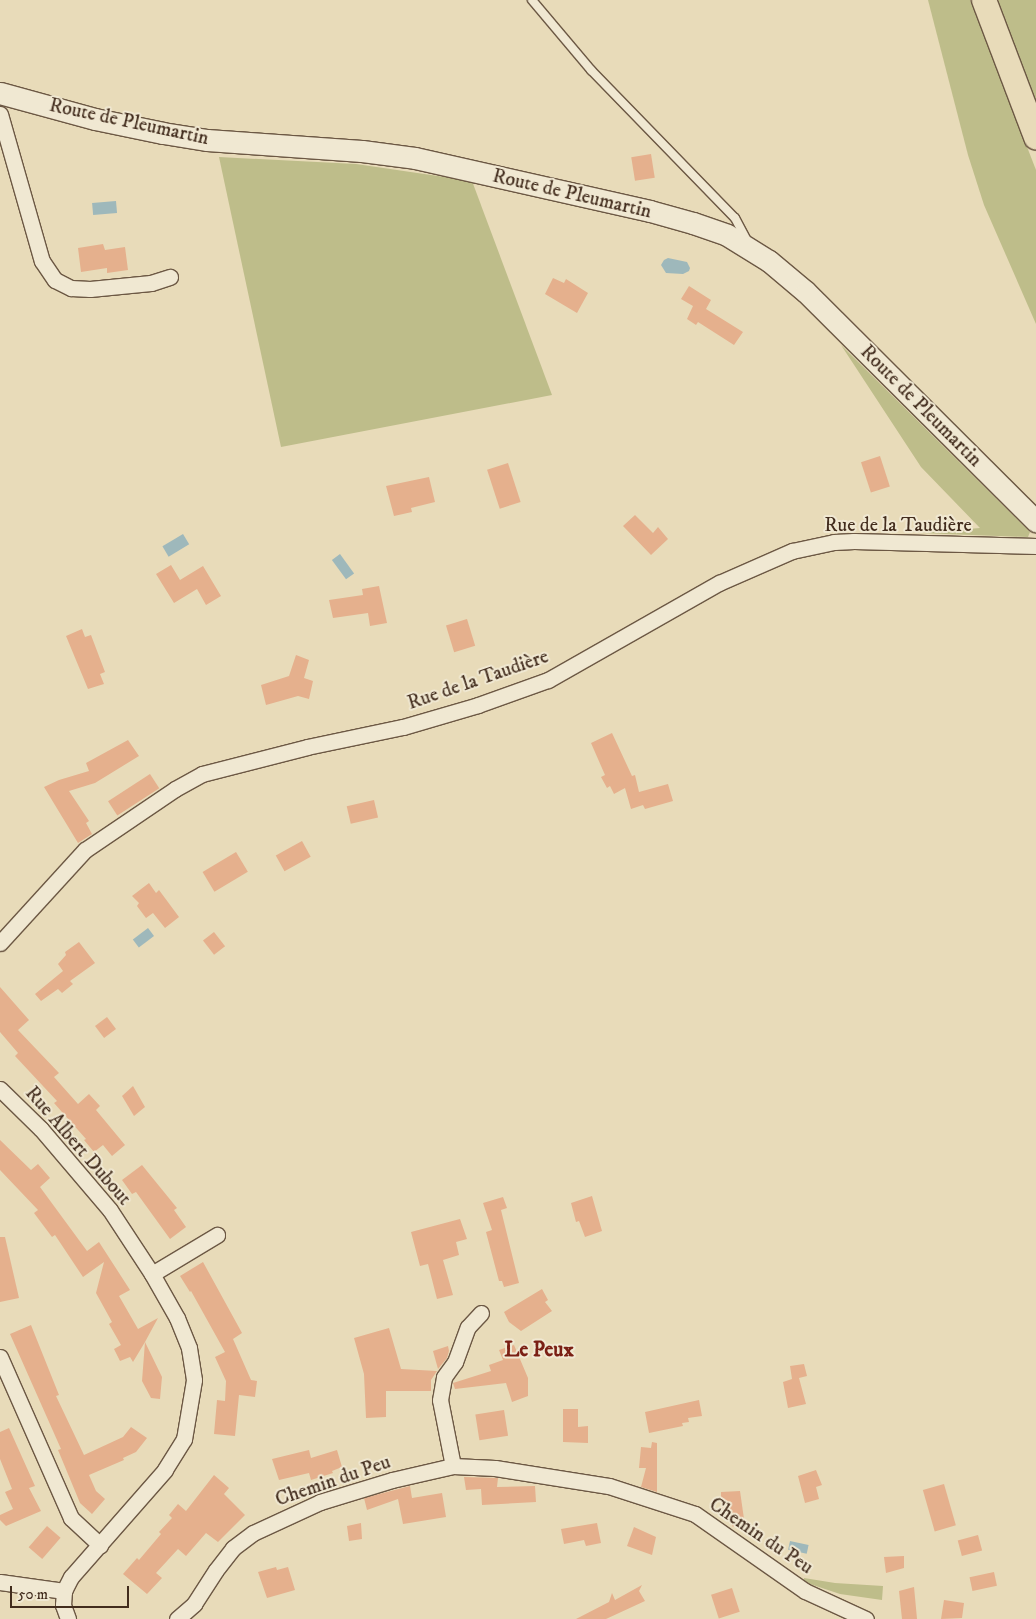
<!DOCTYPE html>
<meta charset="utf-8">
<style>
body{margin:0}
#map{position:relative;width:1036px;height:1619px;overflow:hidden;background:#e8dbb9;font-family:"IM FELL DW Pica",serif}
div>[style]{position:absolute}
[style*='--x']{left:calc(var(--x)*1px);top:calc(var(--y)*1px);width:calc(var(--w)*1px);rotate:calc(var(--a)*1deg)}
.green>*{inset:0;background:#bebd8a}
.water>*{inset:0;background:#9eb8bb;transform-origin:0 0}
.building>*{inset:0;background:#e5b08d;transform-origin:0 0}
.roads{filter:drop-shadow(1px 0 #6c5844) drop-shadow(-1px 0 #6c5844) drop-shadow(0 1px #6c5844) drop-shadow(0 -1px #6c5844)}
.service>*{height:8px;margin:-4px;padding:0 4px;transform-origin:4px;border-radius:4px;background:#f0e8d2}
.minor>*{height:15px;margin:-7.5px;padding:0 7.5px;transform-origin:7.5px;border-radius:7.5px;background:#f0e8d2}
.secondary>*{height:21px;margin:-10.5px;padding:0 10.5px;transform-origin:10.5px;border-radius:10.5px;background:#f0e8d2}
.primary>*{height:24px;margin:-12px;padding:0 12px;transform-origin:12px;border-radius:12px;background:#e8dbb9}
span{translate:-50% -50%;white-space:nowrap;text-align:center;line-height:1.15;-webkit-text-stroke:4px #f0e8d2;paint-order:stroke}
.street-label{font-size:20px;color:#422c1d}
.neighbourhood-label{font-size:21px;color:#7a1f14;font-weight:700}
.scale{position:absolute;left:10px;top:1586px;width:119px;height:22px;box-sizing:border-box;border:2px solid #422c1d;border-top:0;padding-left:6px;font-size:15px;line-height:18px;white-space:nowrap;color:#422c1d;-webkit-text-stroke:4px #f0e8d2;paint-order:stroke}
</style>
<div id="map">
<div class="green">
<div style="clip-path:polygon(928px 0,970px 0,1036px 170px,1036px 324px,984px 205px,968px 155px)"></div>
<div style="clip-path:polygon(998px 0,1036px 0,1036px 102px,1032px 93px)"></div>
<div style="clip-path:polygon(219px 157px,356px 164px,472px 181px,552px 395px,281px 447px)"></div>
<div style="clip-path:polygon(841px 345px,1030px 532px,1028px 537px,920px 533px,980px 528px,921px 467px)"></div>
<div style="clip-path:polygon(804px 1578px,835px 1583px,883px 1586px,882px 1600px,840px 1594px,804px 1582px)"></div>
</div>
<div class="water">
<div style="left:116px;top:201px;width:12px;height:24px;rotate:85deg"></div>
<div style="clip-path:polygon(668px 258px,687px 262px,690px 268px,689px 271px,683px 274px,666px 273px,661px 265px,664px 260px)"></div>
<div style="left:183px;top:534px;width:12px;height:24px;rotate:59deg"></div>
<div style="left:340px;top:554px;width:24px;height:10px;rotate:54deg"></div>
<div style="left:148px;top:928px;width:10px;height:19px;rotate:53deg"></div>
<div style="left:790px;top:1541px;width:19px;height:9px;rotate:12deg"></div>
</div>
<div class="building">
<div style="left:651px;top:154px;width:24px;height:20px;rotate:81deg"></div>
<div style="clip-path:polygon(103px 244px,105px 250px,125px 247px,128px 270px,107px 273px,107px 268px,81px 272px,78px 248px)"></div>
<div style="clip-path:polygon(553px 278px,564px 283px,566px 279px,588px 293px,577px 313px,545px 294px)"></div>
<div style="clip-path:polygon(689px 286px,711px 300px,706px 309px,743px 332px,734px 345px,698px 322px,696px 325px,687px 319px,693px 306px,681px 299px)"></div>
<div style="left:880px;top:456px;width:32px;height:20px;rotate:72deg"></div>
<div style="left:508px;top:463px;width:41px;height:22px;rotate:72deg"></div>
<div style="clip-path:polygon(429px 477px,435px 502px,411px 508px,412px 512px,394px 516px,386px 486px)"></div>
<div style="clip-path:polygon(635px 515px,653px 533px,658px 527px,668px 539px,651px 555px,623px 526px)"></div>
<div style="clip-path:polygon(171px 565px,180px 580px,203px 566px,221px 596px,206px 605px,197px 589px,174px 603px,156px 574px)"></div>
<div style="clip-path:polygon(379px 586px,387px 623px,370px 626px,368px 613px,333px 618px,329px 600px,363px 595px,362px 589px)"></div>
<div style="left:467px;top:619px;width:28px;height:22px;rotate:73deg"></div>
<div style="clip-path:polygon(82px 629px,85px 637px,91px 635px,105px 672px,100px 674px,104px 684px,88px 689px,66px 636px)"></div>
<div style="clip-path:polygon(296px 655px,309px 660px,304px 678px,313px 681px,309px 699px,298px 696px,266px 705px,261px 685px,289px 676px)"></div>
<div style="clip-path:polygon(612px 733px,632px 776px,635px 775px,639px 792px,668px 784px,673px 801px,645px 809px,643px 805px,631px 809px,625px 788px,614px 794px,610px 786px,607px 788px,601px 777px,605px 775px,591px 743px)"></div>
<div style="clip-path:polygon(128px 740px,139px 756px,95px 783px,69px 791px,89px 821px,86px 823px,92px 834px,78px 843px,44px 787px,59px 780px,89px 771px,86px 763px)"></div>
<div style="left:150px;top:774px;width:17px;height:50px;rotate:57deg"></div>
<div style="left:374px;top:800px;width:18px;height:28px;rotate:77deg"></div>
<div style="left:302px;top:841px;width:18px;height:30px;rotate:61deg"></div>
<div style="left:236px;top:852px;width:23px;height:39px;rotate:59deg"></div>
<div style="clip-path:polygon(149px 883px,156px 893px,159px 890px,179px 917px,165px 928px,153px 913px,146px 918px,137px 906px,139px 903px,132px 896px)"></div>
<div style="left:214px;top:932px;width:18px;height:14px;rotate:52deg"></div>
<div style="clip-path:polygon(79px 942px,95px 963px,70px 981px,73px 984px,62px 993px,58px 989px,41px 1001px,35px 994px,63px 971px,58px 964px,66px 955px,65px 952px)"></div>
<div style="clip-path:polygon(0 987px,29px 1020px,18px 1030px,59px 1073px,54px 1077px,78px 1104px,89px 1094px,100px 1106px,96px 1110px,125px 1145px,112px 1156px,103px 1145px,94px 1152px,84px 1140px,86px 1139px,54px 1103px,57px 1101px,15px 1056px,18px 1053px,0 1032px)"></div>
<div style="left:107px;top:1017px;width:15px;height:15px;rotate:53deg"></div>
<div style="clip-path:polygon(133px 1086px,145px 1107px,134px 1116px,122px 1096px)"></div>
<div style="clip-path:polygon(0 1140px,31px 1170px,38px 1164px,50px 1178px,40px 1187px,87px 1251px,99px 1242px,130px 1290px,119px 1296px,138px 1329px,158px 1318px,145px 1342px,162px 1377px,160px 1399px,151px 1398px,142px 1381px,145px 1342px,133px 1362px,130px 1357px,120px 1361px,114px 1349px,121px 1345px,109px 1324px,112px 1322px,96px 1293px,104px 1262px,83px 1277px,55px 1235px,52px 1237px,34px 1213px,38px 1210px,0 1170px)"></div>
<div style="clip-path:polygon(142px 1165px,177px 1208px,174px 1210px,186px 1227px,170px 1239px,136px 1192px,132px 1194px,122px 1180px)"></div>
<div style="clip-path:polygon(592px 1196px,602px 1231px,585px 1237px,579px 1221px,576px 1222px,571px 1203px)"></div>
<div style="clip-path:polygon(503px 1197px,507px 1208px,501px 1210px,519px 1283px,504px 1287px,502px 1281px,499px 1281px,486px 1232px,492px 1230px,483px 1203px)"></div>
<div style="clip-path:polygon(460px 1219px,467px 1239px,456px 1242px,459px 1255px,443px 1260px,453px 1295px,437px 1299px,428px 1264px,420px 1266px,411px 1232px)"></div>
<div style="clip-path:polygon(0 1237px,5px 1237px,19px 1298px,0 1302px)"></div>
<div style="clip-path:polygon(203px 1262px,242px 1333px,233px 1339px,251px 1380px,257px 1381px,255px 1397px,239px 1395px,235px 1436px,214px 1434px,217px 1400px,225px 1401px,226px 1381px,215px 1357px,225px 1352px,191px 1291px,190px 1292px,180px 1276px)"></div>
<div style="clip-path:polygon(542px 1289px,548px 1300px,545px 1302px,552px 1311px,521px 1331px,509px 1322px,504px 1312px)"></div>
<div style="clip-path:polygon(31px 1325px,59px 1395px,56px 1396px,84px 1455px,123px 1437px,131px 1427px,147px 1438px,136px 1452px,123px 1458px,124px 1460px,89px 1475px,96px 1491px,105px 1499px,92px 1514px,80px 1503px,58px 1450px,61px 1449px,10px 1334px)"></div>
<div style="clip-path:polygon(389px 1328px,401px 1369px,437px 1371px,431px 1380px,431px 1391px,386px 1391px,386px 1417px,366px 1418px,364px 1374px,354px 1338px)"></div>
<div style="clip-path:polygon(514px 1345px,528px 1378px,528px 1396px,512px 1402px,506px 1383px,455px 1389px,453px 1383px,491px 1371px,489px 1365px,503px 1360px,499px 1350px)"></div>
<div style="clip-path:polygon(448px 1346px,449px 1351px,447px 1358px,438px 1369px,433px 1351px)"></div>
<div style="clip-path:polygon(804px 1364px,807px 1376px,799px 1378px,806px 1404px,788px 1408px,783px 1382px,792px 1379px,790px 1366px)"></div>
<div style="clip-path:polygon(699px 1400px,702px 1416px,688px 1418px,689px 1422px,682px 1423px,683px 1426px,649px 1433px,645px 1412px)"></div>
<div style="clip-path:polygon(563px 1409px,578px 1409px,578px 1427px,588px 1426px,588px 1443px,563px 1442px)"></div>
<div style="left:504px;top:1410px;width:26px;height:29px;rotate:81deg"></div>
<div style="clip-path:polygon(9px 1428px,35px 1486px,29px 1488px,41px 1511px,6px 1526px,0 1520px,0 1515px,13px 1509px,5px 1492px,12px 1489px,0 1459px,0 1432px)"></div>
<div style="clip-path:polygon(652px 1442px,657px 1443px,657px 1492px,641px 1487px,646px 1468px,639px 1468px,641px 1447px,651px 1448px)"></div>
<div style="clip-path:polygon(309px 1450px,311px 1458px,337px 1450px,342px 1467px,332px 1471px,333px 1473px,311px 1480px,309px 1473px,279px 1480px,272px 1459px)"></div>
<div style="clip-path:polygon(816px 1470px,822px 1485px,816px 1487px,819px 1499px,805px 1503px,798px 1476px)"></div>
<div style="clip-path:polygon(214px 1475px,229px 1488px,224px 1494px,245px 1515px,218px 1542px,206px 1533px,186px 1556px,178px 1549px,156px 1573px,162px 1578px,147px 1594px,123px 1574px,137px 1558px,139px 1560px,161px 1534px,159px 1532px,172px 1518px,169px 1515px,178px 1504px,186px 1511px)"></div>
<div style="clip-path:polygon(464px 1477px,498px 1478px,497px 1487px,535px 1486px,536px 1502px,482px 1505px,481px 1489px,466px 1490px)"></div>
<div style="left:944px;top:1484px;width:43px;height:22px;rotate:74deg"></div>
<div style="clip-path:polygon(410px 1486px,412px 1498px,442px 1493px,446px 1517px,403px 1524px,398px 1499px,367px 1510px,364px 1498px)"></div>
<div style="clip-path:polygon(740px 1491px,744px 1519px,733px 1527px,721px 1508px,721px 1492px)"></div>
<div style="clip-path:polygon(361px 1523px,362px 1539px,349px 1541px,347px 1526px)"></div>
<div style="clip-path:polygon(597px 1523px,601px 1543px,586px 1546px,584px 1540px,564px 1544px,561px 1529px)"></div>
<div style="left:47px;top:1526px;width:18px;height:28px;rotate:41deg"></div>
<div style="clip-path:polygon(634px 1527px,656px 1537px,652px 1555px,627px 1546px)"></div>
<div style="left:978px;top:1535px;width:16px;height:21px;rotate:75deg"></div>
<div style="clip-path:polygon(904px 1556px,904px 1568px,886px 1573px,884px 1557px)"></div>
<div style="clip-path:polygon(276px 1567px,277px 1570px,288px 1567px,295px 1590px,267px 1598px,258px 1572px)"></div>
<div style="left:994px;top:1572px;width:14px;height:25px;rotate:78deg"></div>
<div style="clip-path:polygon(642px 1585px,639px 1591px,645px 1601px,606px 1619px,576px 1619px,609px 1602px,612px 1593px,615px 1600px)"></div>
<div style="clip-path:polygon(914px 1587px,917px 1619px,902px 1619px,899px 1591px)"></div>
<div style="left:732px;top:1588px;width:25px;height:22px;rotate:72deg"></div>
<div style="clip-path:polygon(944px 1600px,964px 1603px,962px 1618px,941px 1619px)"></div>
</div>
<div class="roads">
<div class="service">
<div style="--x:532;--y:0;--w:92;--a:49.9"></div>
<div style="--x:591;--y:70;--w:206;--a:45.8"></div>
<div style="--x:735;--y:218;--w:26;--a:62"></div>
</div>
<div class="minor">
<div style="--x:0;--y:114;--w:153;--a:74.1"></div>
<div style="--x:42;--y:261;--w:23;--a:56"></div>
<div style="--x:55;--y:280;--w:18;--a:27"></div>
<div style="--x:71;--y:288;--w:19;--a:3"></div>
<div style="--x:90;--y:289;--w:61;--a:-5.6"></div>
<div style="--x:151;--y:283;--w:20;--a:-18"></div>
<div style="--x:0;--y:943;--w:126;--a:-47.6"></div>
<div style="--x:85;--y:850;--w:109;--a:-34.1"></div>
<div style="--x:175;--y:789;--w:31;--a:-29"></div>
<div style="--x:202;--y:774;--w:108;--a:-14.4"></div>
<div style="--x:307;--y:747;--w:98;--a:-11.8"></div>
<div style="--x:403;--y:727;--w:78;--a:-16.3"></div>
<div style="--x:478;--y:705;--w:74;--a:-19.7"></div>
<div style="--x:548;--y:680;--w:197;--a:-29.6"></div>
<div style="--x:719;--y:583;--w:80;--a:-23.7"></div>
<div style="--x:792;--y:551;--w:43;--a:-12.1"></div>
<div style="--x:834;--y:542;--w:20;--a:-3"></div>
<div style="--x:854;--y:541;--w:182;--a:1.6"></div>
<div style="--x:0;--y:1089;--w:57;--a:44.3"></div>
<div style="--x:41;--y:1129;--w:106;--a:49.6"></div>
<div style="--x:110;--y:1210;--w:77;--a:56.7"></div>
<div style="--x:152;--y:1274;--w:51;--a:60.4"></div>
<div style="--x:177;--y:1318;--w:32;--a:68"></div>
<div style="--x:189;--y:1348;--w:32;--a:81"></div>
<div style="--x:194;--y:1380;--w:60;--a:99.6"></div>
<div style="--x:184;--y:1439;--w:36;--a:122"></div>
<div style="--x:165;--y:1470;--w:142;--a:131.3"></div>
<div style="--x:71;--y:1577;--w:16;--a:117"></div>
<div style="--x:64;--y:1591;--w:14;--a:94"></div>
<div style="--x:63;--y:1605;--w:15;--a:70"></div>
<div style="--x:152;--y:1274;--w:76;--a:-31"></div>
<div style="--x:0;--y:1357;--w:176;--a:66.2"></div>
<div style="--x:71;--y:1518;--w:40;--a:43"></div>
<div style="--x:453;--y:1466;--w:67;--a:-101.1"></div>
<div style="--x:440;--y:1400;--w:23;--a:-80"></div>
<div style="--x:444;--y:1377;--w:19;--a:-54"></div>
<div style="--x:455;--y:1362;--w:37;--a:-70"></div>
<div style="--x:468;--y:1327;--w:19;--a:-47"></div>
<div style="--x:0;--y:1582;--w:65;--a:8"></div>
<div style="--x:177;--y:1619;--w:23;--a:-41"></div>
<div style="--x:194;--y:1604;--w:40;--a:-57.1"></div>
<div style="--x:216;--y:1570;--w:28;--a:-52"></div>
<div style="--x:233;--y:1548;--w:25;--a:-37"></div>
<div style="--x:253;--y:1533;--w:74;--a:-24.8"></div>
<div style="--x:320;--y:1502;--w:75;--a:-17"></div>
<div style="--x:392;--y:1480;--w:63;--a:-12.9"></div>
<div style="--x:453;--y:1466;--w:42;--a:2.7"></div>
<div style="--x:495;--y:1468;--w:115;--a:9"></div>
<div style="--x:609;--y:1486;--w:90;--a:18"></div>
<div style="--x:695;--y:1514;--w:134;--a:35"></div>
<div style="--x:805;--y:1591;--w:67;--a:24.7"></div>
</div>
<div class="secondary">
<div style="--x:0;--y:93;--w:98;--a:15.3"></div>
<div style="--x:95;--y:119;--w:69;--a:11.6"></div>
<div style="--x:163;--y:133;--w:45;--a:9"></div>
<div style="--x:207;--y:140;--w:155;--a:4.1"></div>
<div style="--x:362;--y:151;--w:53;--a:7.5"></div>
<div style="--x:415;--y:158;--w:241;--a:12.7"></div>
<div style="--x:650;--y:211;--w:45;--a:15.6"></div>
<div style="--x:693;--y:223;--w:36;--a:19"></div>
<div style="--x:727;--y:235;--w:49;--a:31.8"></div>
<div style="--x:769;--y:261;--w:48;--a:40"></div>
<div style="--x:806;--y:292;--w:325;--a:44.9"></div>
</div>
<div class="primary">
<div style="--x:984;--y:0;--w:147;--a:69.2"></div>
</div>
</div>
<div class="street-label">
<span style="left:129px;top:122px;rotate:12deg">Route de Pleumartin</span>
<span style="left:572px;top:194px;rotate:13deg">Route de Pleumartin</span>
<span style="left:921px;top:406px;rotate:45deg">Route de Pleumartin</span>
<span style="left:898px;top:525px">Rue de la Taudière</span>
<span style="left:478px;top:680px;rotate:-19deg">Rue de la Taudière</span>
<span style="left:78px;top:1146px;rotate:49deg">Rue Albert Dubout</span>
<span style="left:333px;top:1481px;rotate:-19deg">Chemin du Peu</span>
<span style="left:761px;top:1536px;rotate:34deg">Chemin du Peu</span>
</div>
<div class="neighbourhood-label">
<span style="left:539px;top:1350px">Le Peux</span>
</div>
<div class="scale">50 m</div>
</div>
